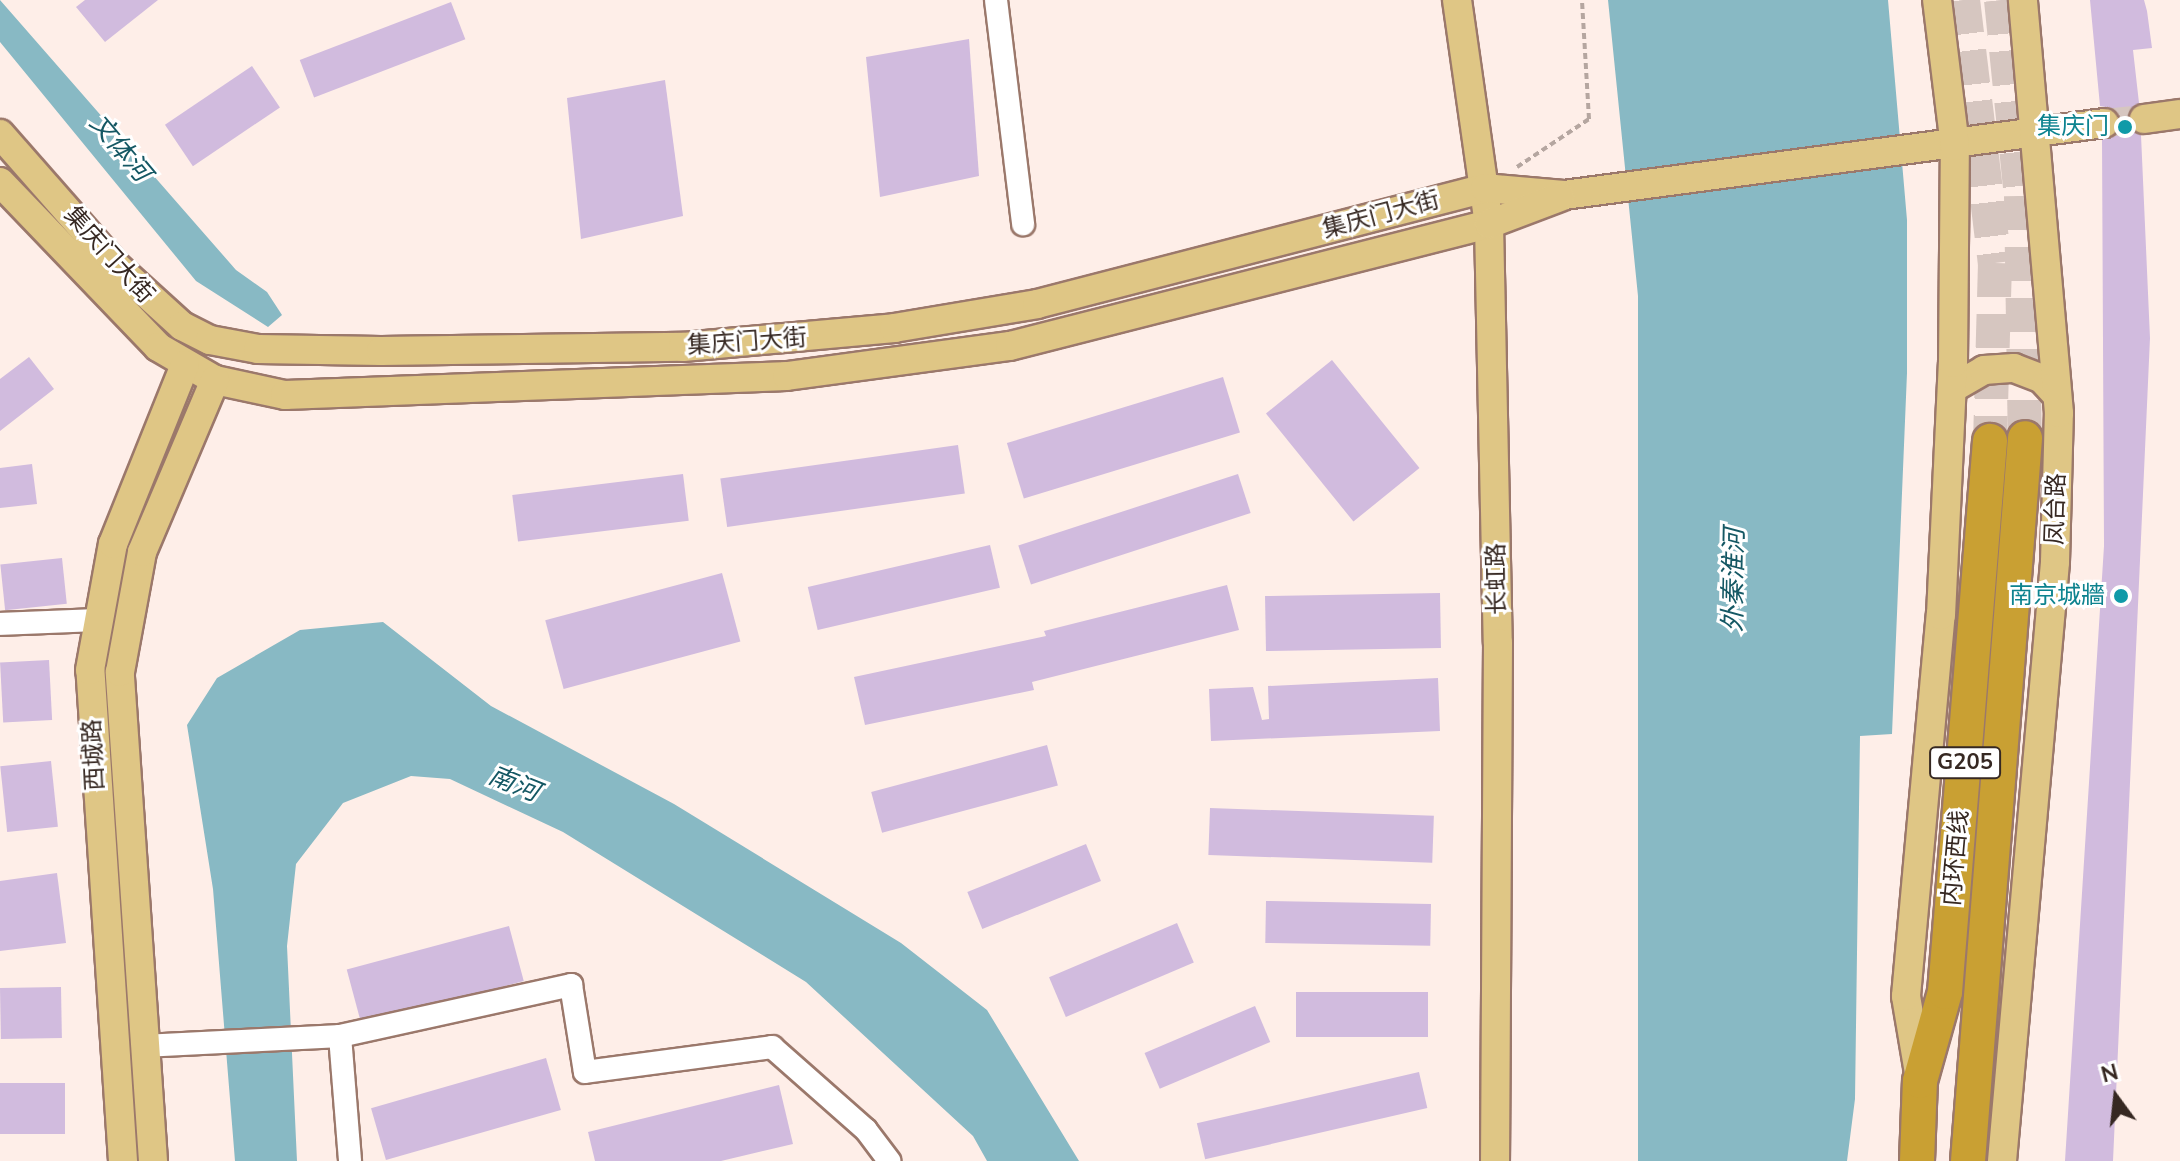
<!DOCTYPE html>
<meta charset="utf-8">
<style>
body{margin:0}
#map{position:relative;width:2180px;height:1161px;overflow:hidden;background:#feeee8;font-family:"Nunito Sans","Noto Sans SC",sans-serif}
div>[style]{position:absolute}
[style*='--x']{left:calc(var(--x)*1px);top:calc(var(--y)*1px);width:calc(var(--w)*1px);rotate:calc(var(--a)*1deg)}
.water>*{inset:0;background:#88b9c4}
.building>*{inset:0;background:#d1bbde;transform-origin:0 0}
.major-tunnel>*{height:28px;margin-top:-14px;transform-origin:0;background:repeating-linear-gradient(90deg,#d6c6c0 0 28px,transparent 0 42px)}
.highway-tunnel>*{height:34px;margin-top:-17px;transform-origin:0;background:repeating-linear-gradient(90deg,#d6c6c0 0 34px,transparent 0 51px)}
.path>*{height:4px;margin-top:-2px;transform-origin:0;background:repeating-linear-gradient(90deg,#b5a6a0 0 6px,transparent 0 10px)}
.roads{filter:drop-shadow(2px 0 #9b786b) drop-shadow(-2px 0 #9b786b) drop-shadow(0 2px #9b786b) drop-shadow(0 -2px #9b786b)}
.minor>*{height:22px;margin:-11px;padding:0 11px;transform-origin:11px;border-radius:11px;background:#fff}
.major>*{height:28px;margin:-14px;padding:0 14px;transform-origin:14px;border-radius:14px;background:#dfc685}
.highway>*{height:34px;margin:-17px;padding:0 17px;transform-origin:17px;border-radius:17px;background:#c9a033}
.dots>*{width:22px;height:22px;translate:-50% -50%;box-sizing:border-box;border:4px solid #fff;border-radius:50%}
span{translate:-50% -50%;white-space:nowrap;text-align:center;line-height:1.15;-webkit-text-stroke:6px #fff;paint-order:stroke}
.shield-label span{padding:2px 6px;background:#fff;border:2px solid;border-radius:6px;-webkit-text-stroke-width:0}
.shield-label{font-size:22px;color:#362822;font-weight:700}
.culture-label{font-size:24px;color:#0d838f}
.right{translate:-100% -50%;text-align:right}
.street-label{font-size:24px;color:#362822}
.water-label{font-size:26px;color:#155864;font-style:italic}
.north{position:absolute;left:2076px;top:1057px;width:80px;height:80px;-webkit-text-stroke:6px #fff;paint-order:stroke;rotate:345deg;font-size:22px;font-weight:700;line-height:32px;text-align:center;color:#362822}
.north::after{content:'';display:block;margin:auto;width:28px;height:36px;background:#362822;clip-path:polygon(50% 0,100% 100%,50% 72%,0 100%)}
</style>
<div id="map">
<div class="water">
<div style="clip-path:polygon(0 0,236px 270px,267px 292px,282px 315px,268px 327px,196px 281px,0 42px)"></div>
<div style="clip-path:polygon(1608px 0,1888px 0,1907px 220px,1907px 373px,1892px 734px,1860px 736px,1855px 1099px,1847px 1161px,1638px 1161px,1638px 296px)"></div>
<div style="clip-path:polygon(383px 622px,491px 706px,674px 804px,901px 943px,987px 1010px,1079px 1161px,987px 1161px,973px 1136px,806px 982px,563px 832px,450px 779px,411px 776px,343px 803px,296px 864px,287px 946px,297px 1161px,235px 1161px,213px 889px,187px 725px,217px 678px,300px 630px)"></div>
</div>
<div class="building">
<div style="clip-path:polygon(85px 0,158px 0,105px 42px,76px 7px)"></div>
<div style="clip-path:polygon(2090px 0,2144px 0,2147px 11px,2152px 48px,2133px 50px,2139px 103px,2127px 121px,2141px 135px,2150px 338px,2113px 1161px,2065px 1161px,2104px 546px,2102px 140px,2115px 136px,2121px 122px,2111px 108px,2100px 106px)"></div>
<div style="left:451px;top:2px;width:40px;height:162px;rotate:69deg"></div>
<div style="clip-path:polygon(969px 39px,979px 176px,880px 197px,866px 57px)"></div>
<div style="left:252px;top:66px;width:50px;height:105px;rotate:56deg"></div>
<div style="clip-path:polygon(665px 80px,683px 216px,581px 239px,567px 98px)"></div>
<div style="clip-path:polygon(29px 357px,54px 389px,0 431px,0 379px)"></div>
<div style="left:1332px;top:360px;width:139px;height:85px;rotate:51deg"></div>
<div style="left:1223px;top:377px;width:58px;height:226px;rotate:73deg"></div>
<div style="left:958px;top:445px;width:49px;height:240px;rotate:82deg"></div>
<div style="clip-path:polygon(32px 464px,37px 504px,0 508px,0 468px)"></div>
<div style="left:683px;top:474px;width:47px;height:172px;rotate:83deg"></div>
<div style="left:1238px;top:474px;width:41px;height:231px;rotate:72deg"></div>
<div style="left:990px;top:545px;width:44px;height:187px;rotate:77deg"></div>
<div style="left:62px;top:558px;width:46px;height:62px;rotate:84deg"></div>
<div style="left:722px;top:573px;width:71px;height:183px;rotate:75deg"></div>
<div style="clip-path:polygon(1227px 585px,1239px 630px,1032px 682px,1034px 690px,865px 725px,854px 677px,1046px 636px,1044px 631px)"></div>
<div style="left:1440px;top:593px;width:55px;height:175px;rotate:89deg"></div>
<div style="left:49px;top:660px;width:60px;height:49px;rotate:87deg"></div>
<div style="clip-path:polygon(1438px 678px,1440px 731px,1211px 741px,1209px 689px,1253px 687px,1262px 720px,1269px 719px,1268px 686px)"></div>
<div style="left:1047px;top:745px;width:42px;height:182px;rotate:75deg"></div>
<div style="left:51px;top:761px;width:66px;height:51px;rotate:84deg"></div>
<div style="left:1210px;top:808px;width:224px;height:47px;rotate:2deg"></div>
<div style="left:1086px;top:844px;width:40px;height:128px;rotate:68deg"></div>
<div style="clip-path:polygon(57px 873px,66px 943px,0 951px,0 881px)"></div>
<div style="left:1266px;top:901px;width:165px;height:42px;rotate:1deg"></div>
<div style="left:1177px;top:923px;width:43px;height:139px;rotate:67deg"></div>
<div style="left:509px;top:926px;width:57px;height:168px;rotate:75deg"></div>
<div style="left:61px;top:987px;width:51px;height:61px;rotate:89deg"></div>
<div style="left:1296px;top:992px;width:132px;height:45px"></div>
<div style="left:1255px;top:1006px;width:39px;height:120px;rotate:67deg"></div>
<div style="left:546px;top:1058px;width:54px;height:182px;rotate:74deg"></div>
<div style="left:1419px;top:1072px;width:37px;height:228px;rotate:77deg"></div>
<div style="left:65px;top:1083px;width:51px;height:65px;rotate:90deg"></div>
<div style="clip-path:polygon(779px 1085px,793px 1144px,721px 1161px,595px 1161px,588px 1132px)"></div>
</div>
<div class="major-tunnel">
<div style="--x:2104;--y:123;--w:40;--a:-5.7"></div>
</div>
<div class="highway-tunnel">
<div style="--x:1963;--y:0;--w:265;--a:83.1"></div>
<div style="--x:1995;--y:263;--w:178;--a:91.6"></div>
<div style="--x:2001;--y:0;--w:197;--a:84.2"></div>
<div style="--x:2021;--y:196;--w:242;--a:89.1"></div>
</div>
<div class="path">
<div style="--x:1517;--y:167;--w:87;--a:-33.7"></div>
<div style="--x:1589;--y:119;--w:119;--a:-93.4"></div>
</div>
<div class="roads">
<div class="minor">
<div style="--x:996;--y:0;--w:226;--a:83.1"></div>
<div style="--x:0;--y:624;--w:99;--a:-2.3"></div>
<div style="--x:340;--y:1036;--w:125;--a:85.4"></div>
<div style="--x:144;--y:1046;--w:196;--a:-2.9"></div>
<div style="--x:340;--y:1036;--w:237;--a:-12.4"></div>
<div style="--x:571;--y:985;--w:88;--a:80.9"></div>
<div style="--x:585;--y:1072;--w:189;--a:-7.6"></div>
<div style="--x:772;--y:1047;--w:125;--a:41.4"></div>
<div style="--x:866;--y:1130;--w:39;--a:53"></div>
</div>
<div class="major">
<div style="--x:1457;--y:0;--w:226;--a:81.9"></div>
<div style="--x:1489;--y:224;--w:419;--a:88.8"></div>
<div style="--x:1498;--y:643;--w:518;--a:90.33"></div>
<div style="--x:2144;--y:119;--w:36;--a:-8"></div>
<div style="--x:0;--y:134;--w:176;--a:48.7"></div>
<div style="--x:116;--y:266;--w:89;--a:42.3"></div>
<div style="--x:182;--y:326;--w:31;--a:27"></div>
<div style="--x:210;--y:340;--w:49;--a:10.6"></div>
<div style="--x:258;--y:349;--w:123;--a:0.9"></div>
<div style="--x:381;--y:351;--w:302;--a:-0.8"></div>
<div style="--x:683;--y:347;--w:212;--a:-5.1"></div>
<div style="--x:894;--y:328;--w:145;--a:-9.5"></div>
<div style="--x:1037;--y:304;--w:463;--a:-14.5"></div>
<div style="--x:1485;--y:188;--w:79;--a:5.1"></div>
<div style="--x:1564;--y:195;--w:545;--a:-7.59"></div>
<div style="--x:0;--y:182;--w:228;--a:46.2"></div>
<div style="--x:158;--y:347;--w:66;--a:30.1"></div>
<div style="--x:215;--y:380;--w:72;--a:12.1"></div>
<div style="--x:285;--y:395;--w:502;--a:-2.17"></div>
<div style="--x:787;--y:376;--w:225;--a:-7.7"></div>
<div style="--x:1010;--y:346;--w:494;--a:-14.3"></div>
<div style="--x:1489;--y:224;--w:76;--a:-20.8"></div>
<div style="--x:1953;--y:388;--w:36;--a:-30"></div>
<div style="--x:1984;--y:370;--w:30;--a:-4"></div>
<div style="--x:2014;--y:368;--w:30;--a:21"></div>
<div style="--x:2042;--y:379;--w:22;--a:47"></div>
<div style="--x:1920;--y:1079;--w:84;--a:-99.6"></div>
<div style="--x:1906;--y:996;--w:383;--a:-84.8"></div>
<div style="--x:1941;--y:615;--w:252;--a:-87.3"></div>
<div style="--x:1953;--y:363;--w:217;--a:-89.5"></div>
<div style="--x:1955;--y:146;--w:147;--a:-97"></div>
<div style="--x:123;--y:1161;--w:492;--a:-93.8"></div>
<div style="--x:90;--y:670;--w:128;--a:-79.7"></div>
<div style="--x:113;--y:544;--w:193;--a:-68.1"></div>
<div style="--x:153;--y:1161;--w:490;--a:-93.9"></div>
<div style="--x:120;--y:672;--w:122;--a:-79.6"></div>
<div style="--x:142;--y:552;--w:187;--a:-67"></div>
<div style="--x:2002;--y:1161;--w:601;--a:-84.94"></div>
<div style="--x:2055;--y:562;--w:149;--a:-88.5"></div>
<div style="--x:2059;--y:413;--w:415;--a:-95"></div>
</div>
<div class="highway">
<div style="--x:1917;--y:1161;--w:80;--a:-87.9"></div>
<div style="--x:1920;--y:1081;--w:92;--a:-74.3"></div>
<div style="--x:1945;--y:992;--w:553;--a:-85.33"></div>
<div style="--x:1968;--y:1161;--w:725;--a:-85.49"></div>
</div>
</div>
<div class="dots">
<div style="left:2125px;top:127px;background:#0f9aa8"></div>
<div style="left:2121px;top:596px;background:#0f9aa8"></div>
</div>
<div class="shield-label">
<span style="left:1965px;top:763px">G205</span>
</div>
<div class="culture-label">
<span class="right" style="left:2109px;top:127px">集庆门</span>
<span class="right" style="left:2105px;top:596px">南京城牆</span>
</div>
<div class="street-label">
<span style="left:1381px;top:215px;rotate:-15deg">集庆门大街</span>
<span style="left:109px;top:255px;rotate:48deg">集庆门大街</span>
<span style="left:747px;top:342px;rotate:-4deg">集庆门大街</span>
<span style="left:2056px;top:509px;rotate:-88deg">凤台路</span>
<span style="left:1497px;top:579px;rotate:-91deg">长虹路</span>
<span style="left:94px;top:755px;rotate:-93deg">西城路</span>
<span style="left:1956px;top:858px;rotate:-85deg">内环西线</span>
</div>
<div class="water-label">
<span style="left:120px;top:148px;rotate:50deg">文体河</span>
<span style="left:1734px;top:580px;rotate:-89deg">外秦淮河</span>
<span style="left:514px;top:784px;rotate:22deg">南河</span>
</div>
<div class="north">N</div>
</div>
